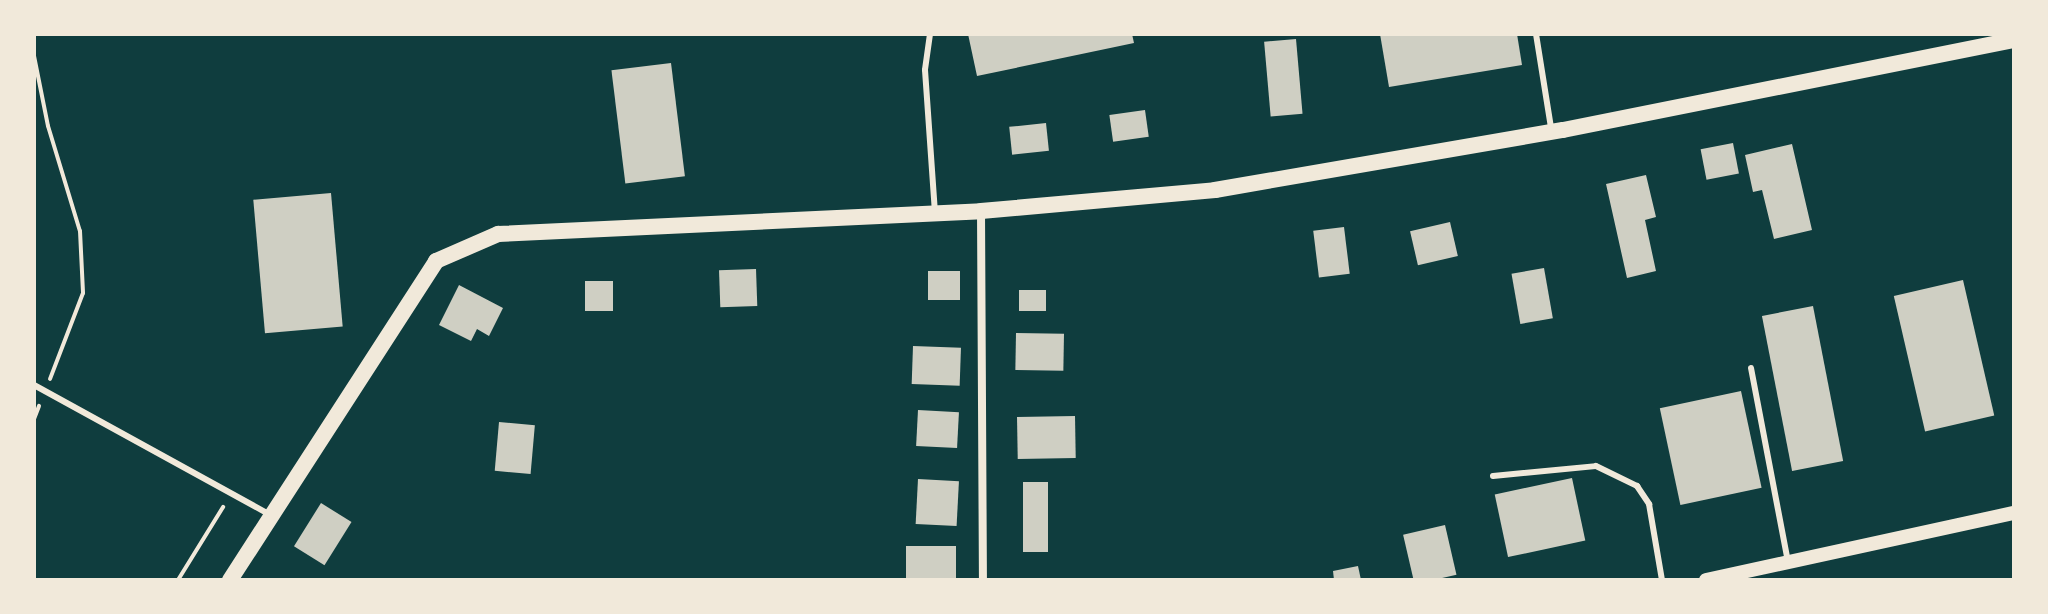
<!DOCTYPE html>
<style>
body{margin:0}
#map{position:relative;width:2048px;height:614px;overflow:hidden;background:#0f3d3e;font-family:Barlow,sans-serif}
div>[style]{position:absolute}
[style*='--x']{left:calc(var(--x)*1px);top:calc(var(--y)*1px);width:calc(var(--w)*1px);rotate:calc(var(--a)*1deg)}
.building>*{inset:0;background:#cfcfc3;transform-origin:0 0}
.path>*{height:4px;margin:-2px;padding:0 2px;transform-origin:2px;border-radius:2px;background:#f1e9da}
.service>*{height:6px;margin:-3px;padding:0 3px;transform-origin:3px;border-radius:3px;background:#f1e9da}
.minor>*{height:8px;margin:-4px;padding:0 4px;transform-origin:4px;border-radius:4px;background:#f1e9da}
.tertiary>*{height:14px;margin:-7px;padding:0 7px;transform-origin:7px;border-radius:7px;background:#f1e9da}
.secondary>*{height:16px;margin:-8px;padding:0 8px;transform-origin:8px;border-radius:8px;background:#f1e9da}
span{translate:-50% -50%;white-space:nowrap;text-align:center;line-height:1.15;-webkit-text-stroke:8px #f1e9da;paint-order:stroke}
.frame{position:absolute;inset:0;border:36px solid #f1e9da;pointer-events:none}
</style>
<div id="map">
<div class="building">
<div style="clip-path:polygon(968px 34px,1132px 34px,1134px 43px,977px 76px)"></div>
<div style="clip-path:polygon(1380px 34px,1517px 34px,1522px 65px,1389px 87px)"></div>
<div style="left:1296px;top:39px;width:75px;height:32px;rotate:85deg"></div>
<div style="left:671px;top:63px;width:114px;height:60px;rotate:83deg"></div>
<div style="left:1145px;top:110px;width:27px;height:36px;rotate:82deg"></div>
<div style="left:1046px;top:123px;width:28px;height:37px;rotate:84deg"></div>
<div style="left:1733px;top:143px;width:31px;height:33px;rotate:79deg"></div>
<div style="clip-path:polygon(1792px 144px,1812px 230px,1774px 239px,1762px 190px,1753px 192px,1745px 155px)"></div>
<div style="clip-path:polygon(1646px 175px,1656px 217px,1645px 220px,1656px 271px,1627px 278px,1606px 184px)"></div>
<div style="left:331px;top:193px;width:134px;height:78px;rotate:85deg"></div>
<div style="left:1450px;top:222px;width:35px;height:41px;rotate:77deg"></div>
<div style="left:1344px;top:227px;width:47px;height:31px;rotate:83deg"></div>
<div style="left:1544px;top:268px;width:51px;height:33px;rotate:80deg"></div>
<div style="left:756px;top:269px;width:37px;height:37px;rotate:88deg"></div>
<div style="left:928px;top:271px;width:32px;height:29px"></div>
<div style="left:1963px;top:280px;width:139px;height:71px;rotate:77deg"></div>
<div style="left:585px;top:281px;width:28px;height:30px"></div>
<div style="clip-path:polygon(459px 285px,503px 308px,489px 336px,477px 329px,471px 341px,439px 325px)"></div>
<div style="left:1019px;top:290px;width:27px;height:21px"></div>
<div style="left:1813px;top:306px;width:158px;height:52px;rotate:79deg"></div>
<div style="left:1016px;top:333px;width:48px;height:37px;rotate:1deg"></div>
<div style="left:913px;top:346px;width:48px;height:38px;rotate:2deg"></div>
<div style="left:1741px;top:391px;width:99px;height:83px;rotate:78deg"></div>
<div style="left:918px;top:410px;width:41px;height:36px;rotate:3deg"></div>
<div style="left:1075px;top:416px;width:42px;height:58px;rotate:89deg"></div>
<div style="left:499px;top:422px;width:36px;height:49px;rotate:5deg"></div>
<div style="left:1572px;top:478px;width:64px;height:79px;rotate:78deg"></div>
<div style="left:918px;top:479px;width:41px;height:45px;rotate:3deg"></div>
<div style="left:1023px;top:482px;width:25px;height:70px"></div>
<div style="left:321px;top:503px;width:36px;height:51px;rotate:32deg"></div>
<div style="left:1445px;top:525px;width:51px;height:43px;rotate:77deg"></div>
<div style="left:906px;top:546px;width:50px;height:34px"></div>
<div style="clip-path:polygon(1358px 566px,1361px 580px,1334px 580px,1333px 571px)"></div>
</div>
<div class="path">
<div style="--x:34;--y:56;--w:71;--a:78.7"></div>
<div style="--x:48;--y:126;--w:110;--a:73.1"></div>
<div style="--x:80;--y:231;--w:62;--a:87.2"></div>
<div style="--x:83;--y:293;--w:92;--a:111"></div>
<div style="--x:34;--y:419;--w:14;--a:-69"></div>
<div style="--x:178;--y:580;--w:86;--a:-58.3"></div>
</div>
<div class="service">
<div style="--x:930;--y:34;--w:36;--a:98"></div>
<div style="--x:925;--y:70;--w:143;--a:86"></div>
<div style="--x:1536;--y:34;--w:95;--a:80.9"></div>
<div style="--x:1751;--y:368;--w:197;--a:79.2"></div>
<div style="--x:34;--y:385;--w:268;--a:28.8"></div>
<div style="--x:1493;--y:476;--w:103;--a:-5.5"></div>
<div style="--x:1596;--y:466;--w:46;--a:26"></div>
<div style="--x:1637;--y:486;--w:22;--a:56"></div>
<div style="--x:1649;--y:504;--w:77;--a:80.3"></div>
</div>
<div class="minor">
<div style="--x:981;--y:211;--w:369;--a:89.7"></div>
</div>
<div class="tertiary">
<div style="--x:1706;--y:580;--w:315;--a:-12.3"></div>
</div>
<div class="secondary">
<div style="--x:230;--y:580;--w:380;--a:-57.1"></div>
<div style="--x:436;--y:261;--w:68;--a:-23.5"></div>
<div style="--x:498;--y:234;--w:484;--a:-2.7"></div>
<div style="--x:981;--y:211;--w:235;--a:-5.1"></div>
<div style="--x:1215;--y:190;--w:353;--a:-9.8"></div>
<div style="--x:1563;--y:130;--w:460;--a:-11.3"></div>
</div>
<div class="frame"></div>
</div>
